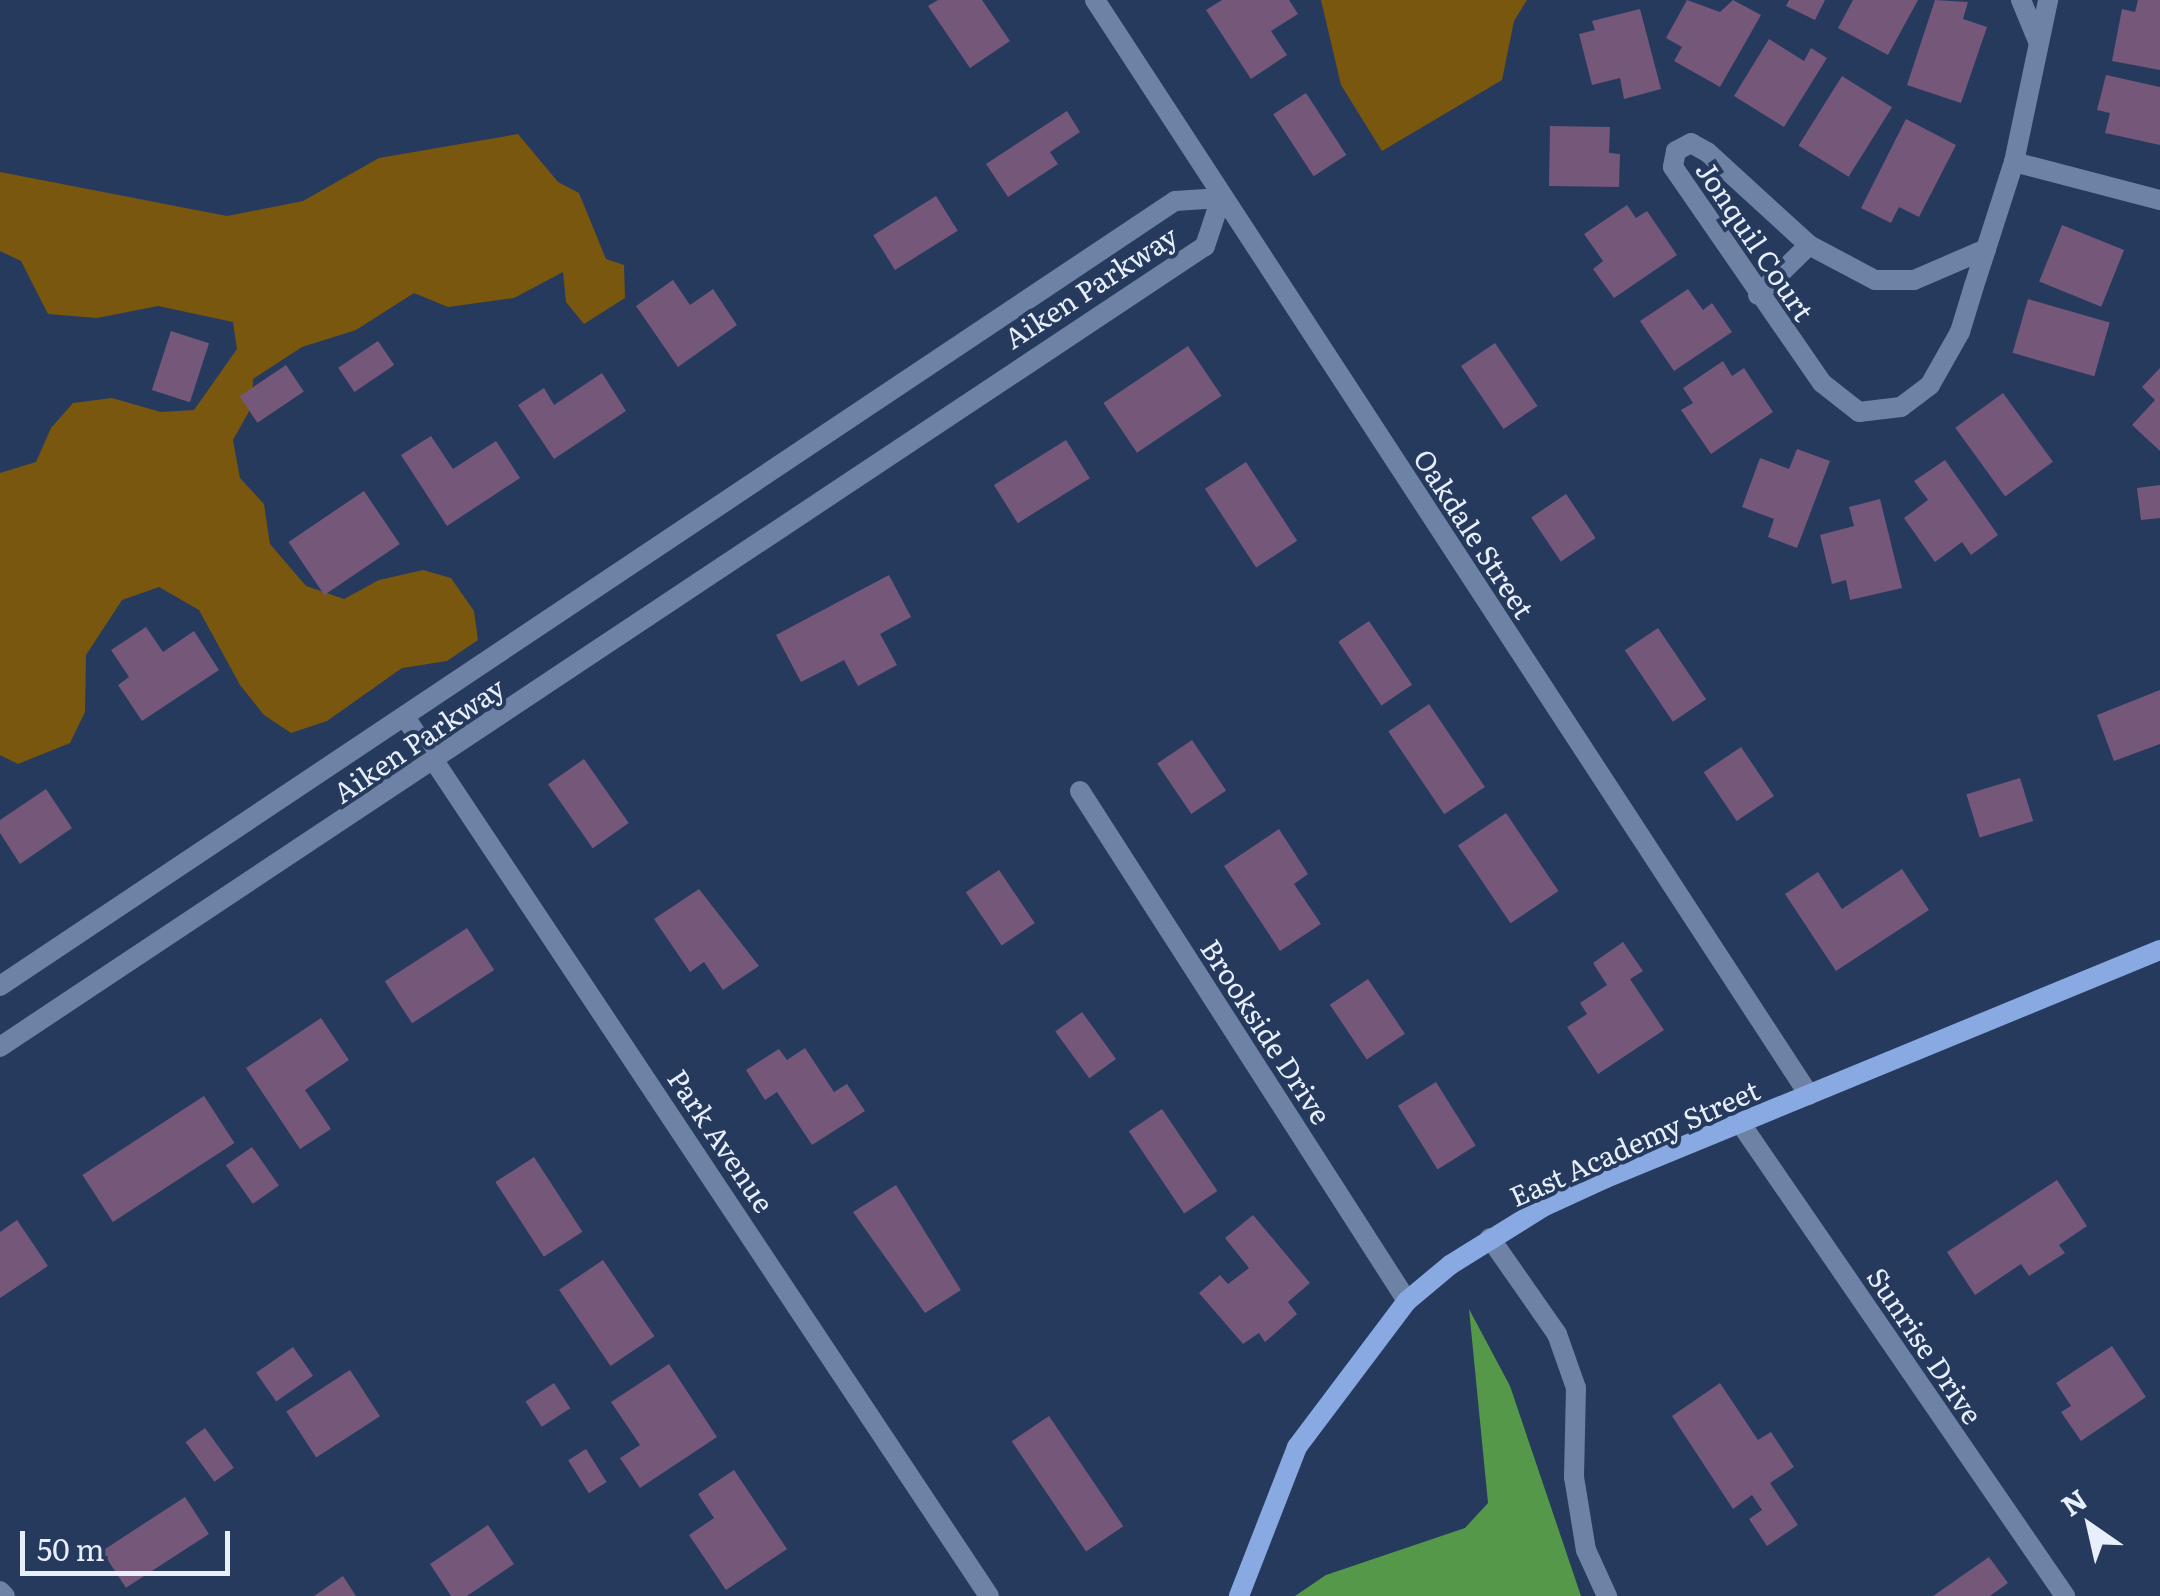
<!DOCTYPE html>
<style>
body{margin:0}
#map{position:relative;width:2160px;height:1596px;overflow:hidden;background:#263a5d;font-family:Literata,serif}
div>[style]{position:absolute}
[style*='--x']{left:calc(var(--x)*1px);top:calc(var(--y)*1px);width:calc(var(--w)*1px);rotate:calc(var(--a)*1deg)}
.green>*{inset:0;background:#79570e}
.water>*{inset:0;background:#559849}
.building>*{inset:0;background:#75577a;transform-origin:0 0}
.street>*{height:20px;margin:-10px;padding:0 10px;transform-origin:10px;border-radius:10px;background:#6d82a5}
.secondary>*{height:20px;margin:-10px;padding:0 10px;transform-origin:10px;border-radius:10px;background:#88a9e1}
span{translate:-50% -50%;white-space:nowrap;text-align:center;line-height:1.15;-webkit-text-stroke:8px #263a5d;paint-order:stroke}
.street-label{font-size:28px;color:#e7eefc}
.north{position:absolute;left:2040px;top:1476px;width:100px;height:100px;-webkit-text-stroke:8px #263a5d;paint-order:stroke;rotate:326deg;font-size:28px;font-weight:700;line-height:40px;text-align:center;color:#e7eefc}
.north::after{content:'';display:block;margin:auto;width:35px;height:45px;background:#e7eefc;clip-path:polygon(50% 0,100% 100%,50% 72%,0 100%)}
.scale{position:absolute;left:20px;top:1531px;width:210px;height:45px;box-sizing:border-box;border:5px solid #e7eefc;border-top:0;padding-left:12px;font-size:30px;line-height:35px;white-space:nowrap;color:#e7eefc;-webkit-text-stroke:8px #263a5d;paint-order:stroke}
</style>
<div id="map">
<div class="green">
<div style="clip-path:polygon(1321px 0,1527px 0,1514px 21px,1502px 80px,1382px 151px,1341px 85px)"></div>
<div style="clip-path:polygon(518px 134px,558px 182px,579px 193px,606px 259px,624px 265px,625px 298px,584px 324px,566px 302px,563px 272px,514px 298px,448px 307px,414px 293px,356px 330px,302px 347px,253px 379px,252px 406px,233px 440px,240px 478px,264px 504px,270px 544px,306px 586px,344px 599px,379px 580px,423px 570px,451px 578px,474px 611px,478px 640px,447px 661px,402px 668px,327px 721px,291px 733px,264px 715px,240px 685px,199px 610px,159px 587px,122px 600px,86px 655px,85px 712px,70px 743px,18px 764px,0 755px,0 473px,36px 462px,51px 428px,73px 403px,112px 398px,161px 412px,194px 410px,237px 349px,233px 322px,158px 306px,97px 318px,48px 314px,21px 261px,0 251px,0 172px,227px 216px,303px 201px,379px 158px)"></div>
</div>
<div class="water">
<div style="clip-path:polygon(1469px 1309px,1510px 1386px,1581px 1596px,1295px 1596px,1326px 1575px,1465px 1528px,1488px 1503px)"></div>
</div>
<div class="building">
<div style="clip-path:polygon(938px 0,982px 0,1010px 41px,970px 68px,928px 6px)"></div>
<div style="clip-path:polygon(1222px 0,1289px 0,1298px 14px,1271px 31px,1287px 55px,1251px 79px,1206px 10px)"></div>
<div style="clip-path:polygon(1687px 0,1720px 12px,1733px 0,1761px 15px,1720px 87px,1674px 61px,1682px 47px,1666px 38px)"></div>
<div style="clip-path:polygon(1789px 0,1825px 0,1815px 20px,1786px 6px)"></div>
<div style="clip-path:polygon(1853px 0,1918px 0,1888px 55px,1838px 28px)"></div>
<div style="clip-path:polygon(1935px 0,1968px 2px,1963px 19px,1987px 27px,1961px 103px,1907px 85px)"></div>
<div style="clip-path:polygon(2138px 0,2160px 0,2160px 70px,2112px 61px,2122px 9px,2135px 12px)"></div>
<div style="clip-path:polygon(1640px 9px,1661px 89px,1624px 99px,1620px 78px,1592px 85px,1579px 34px,1595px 30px,1592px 21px)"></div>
<div style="clip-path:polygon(1769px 39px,1804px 61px,1811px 48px,1827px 58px,1784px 127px,1734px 96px)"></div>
<div style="clip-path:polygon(2106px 75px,2160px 87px,2160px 145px,2105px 133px,2110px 113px,2097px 110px)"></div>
<div style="left:1842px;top:76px;width:59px;height:82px;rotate:32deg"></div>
<div style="left:1306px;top:93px;width:74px;height:39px;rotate:57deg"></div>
<div style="clip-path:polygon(1067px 111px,1080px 132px,1050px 152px,1058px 164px,1008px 197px,986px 164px)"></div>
<div style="clip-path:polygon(1906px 119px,1956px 145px,1919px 217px,1899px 207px,1891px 223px,1861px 208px)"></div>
<div style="clip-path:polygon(1550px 126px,1610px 127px,1609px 153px,1620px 154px,1619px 187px,1549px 186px)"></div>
<div style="left:936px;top:196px;width:41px;height:74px;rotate:58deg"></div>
<div style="clip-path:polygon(1627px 205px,1636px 218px,1647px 211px,1677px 255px,1614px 298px,1593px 269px,1603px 261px,1584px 234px)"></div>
<div style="left:2062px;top:225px;width:67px;height:61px;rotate:22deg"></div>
<div style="clip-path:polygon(673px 280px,690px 305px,713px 289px,737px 325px,678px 367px,636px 306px)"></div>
<div style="clip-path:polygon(1688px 289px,1703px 310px,1712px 303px,1732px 332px,1674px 371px,1640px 321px)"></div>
<div style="left:2028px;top:299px;width:85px;height:56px;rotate:16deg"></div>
<div style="left:171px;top:331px;width:40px;height:62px;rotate:18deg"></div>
<div style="left:378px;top:341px;width:29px;height:48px;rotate:56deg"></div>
<div style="left:1495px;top:343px;width:76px;height:41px;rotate:56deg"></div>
<div style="left:1188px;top:346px;width:60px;height:102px;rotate:56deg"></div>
<div style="clip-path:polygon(1723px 361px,1732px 376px,1744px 368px,1773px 412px,1711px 454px,1681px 410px,1693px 403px,1683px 388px)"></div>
<div style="left:286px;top:365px;width:32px;height:56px;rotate:56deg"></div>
<div style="clip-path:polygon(2160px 368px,2160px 451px,2132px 425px,2155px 400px,2142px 387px)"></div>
<div style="clip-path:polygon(602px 373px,626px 411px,554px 459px,518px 405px,544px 388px,554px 405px)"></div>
<div style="left:2003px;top:393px;width:85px;height:59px;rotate:54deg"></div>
<div style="clip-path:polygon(431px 436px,453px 469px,496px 441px,520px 478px,447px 526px,401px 455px)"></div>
<div style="left:1066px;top:440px;width:45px;height:85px;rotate:58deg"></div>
<div style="clip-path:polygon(1797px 449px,1830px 461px,1797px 548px,1768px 537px,1774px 519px,1742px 507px,1760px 458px,1789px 469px)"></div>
<div style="clip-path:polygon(1945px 460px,1998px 535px,1971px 555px,1962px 542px,1935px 562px,1904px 518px,1928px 500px,1914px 481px)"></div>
<div style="left:1246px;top:462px;width:94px;height:49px;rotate:57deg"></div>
<div style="clip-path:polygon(2160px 485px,2160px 518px,2141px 520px,2137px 488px)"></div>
<div style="left:364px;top:491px;width:64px;height:91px;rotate:56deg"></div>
<div style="left:1566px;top:494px;width:53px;height:42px;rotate:56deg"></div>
<div style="clip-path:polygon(1880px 499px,1902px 588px,1850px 600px,1846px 580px,1832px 584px,1820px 535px,1854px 526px,1849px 507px)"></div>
<div style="clip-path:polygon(889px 575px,911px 617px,880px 634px,897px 665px,858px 686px,844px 660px,801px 682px,776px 635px)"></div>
<div style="left:1369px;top:621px;width:77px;height:37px;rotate:56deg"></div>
<div style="clip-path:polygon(146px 627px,163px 652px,194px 631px,219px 670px,142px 721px,118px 685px,129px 677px,111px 650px)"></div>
<div style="left:1658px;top:628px;width:86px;height:40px;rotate:56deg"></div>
<div style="clip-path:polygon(2160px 690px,2160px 744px,2114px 761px,2097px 715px)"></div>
<div style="left:1429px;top:704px;width:100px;height:49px;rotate:56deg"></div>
<div style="left:1192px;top:740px;width:61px;height:42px;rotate:56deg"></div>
<div style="left:1741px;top:747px;width:59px;height:45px;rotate:56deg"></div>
<div style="left:584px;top:759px;width:78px;height:44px;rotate:55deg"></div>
<div style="left:2020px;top:778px;width:45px;height:56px;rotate:73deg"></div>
<div style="clip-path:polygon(46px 789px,72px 828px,20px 864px,0 833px,0 820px)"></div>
<div style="left:1506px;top:813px;width:94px;height:58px;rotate:56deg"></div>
<div style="clip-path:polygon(1279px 829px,1308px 874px,1294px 884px,1321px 924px,1280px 951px,1224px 866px)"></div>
<div style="clip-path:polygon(1902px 869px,1929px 910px,1836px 971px,1785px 894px,1818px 872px,1842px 909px)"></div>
<div style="left:999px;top:870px;width:64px;height:40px;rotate:56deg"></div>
<div style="clip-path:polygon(699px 889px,759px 966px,723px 990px,704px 962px,690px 972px,654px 919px)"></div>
<div style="left:467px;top:928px;width:50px;height:98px;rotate:57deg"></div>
<div style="clip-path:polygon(1623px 942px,1643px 971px,1630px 979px,1664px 1030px,1598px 1074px,1567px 1027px,1587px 1014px,1580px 1003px,1607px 985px,1593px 963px)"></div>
<div style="left:1368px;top:979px;width:66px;height:46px;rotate:56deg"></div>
<div style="left:1082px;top:1012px;width:58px;height:33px;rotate:54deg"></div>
<div style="clip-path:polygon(321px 1018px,349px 1060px,305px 1090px,331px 1129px,300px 1149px,246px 1068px)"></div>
<div style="clip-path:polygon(805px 1048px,834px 1092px,847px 1084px,865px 1111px,812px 1145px,777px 1092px,765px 1100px,746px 1070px,779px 1049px,787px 1060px)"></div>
<div style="left:1436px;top:1082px;width:75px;height:45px;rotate:58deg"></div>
<div style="left:204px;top:1096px;width:56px;height:145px;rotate:57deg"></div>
<div style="left:1162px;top:1109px;width:99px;height:40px;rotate:56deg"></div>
<div style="left:252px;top:1147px;width:47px;height:32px;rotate:55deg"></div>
<div style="left:534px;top:1157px;width:89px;height:46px;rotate:57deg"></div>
<div style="clip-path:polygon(2057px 1180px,2087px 1226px,2059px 1245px,2065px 1253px,2029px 1276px,2021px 1264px,1975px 1295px,1947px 1252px)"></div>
<div style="clip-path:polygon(896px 1185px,961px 1290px,925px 1313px,853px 1212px)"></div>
<div style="clip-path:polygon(1253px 1215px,1310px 1283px,1288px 1302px,1297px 1314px,1265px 1342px,1259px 1333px,1243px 1344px,1199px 1293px,1220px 1275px,1228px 1284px,1249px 1268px,1225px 1238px)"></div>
<div style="clip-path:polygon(17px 1220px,48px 1266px,0 1298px,0 1232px)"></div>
<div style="left:603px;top:1260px;width:92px;height:53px;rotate:56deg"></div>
<div style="clip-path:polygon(2112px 1346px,2146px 1397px,2081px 1441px,2061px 1412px,2071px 1406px,2056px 1383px)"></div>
<div style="left:293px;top:1347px;width:35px;height:45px;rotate:55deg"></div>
<div style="clip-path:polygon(669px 1364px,717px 1437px,640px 1488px,620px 1458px,640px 1445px,611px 1402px)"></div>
<div style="left:350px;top:1370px;width:55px;height:76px;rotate:57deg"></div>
<div style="left:554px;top:1383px;width:30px;height:34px;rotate:57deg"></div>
<div style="clip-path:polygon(1720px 1383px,1758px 1440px,1771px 1432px,1794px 1467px,1770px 1483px,1798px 1525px,1767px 1546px,1749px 1519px,1762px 1510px,1752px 1495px,1733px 1509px,1672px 1416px)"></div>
<div style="left:1049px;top:1416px;width:133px;height:45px;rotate:56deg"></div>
<div style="left:205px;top:1428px;width:49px;height:24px;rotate:54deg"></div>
<div style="left:586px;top:1449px;width:39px;height:21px;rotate:58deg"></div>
<div style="clip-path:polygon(734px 1470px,787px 1549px,726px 1590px,689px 1535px,714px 1518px,698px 1494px)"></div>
<div style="left:185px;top:1497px;width:44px;height:99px;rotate:57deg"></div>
<div style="clip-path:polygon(488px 1525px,514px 1564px,467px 1596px,451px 1596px,430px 1564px)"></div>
<div style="clip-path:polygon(1989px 1557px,2008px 1583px,1990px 1596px,1933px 1596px)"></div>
<div style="clip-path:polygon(343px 1576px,356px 1596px,314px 1596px)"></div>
</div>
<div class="street">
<div style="--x:1095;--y:0;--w:1307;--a:56.89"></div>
<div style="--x:2021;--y:0;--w:44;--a:67.5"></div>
<div style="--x:2014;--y:162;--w:151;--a:14.6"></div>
<div style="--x:1986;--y:249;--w:78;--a:156.7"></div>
<div style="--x:1914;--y:280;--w:39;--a:180"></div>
<div style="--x:1875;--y:280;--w:75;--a:-152.1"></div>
<div style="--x:1809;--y:245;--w:138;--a:-137.6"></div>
<div style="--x:1707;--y:152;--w:18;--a:-151"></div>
<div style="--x:1691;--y:143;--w:17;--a:152"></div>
<div style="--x:1676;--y:151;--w:16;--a:101"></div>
<div style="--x:1673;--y:167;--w:262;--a:55.4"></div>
<div style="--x:1822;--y:383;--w:47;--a:38.1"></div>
<div style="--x:1859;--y:412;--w:42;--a:-6.8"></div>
<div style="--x:1901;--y:407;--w:36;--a:-37"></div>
<div style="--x:1930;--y:385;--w:61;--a:-60.5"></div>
<div style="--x:1960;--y:332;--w:48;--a:-73.1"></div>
<div style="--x:1974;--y:286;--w:39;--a:-72"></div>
<div style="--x:1986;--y:249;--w:91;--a:-72.2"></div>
<div style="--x:2014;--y:162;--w:166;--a:-78.1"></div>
<div style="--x:1758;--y:295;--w:71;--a:-44.4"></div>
<div style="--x:405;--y:717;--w:1055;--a:56.4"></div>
<div style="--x:1080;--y:791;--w:606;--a:57.33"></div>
<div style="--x:0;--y:986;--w:1413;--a:-33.75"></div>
<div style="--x:1175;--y:201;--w:46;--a:-3.7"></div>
<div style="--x:1221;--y:198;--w:51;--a:108.4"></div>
<div style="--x:1205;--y:246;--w:1447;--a:146.39"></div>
<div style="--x:1741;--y:1124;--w:573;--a:55.53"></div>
<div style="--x:1490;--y:1238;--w:117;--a:55.1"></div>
<div style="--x:1557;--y:1334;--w:57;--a:70.6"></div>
<div style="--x:1576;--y:1388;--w:89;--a:91.3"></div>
<div style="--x:1574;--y:1477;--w:74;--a:80.7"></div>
<div style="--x:1586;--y:1550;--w:51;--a:65.5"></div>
<div style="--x:0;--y:1591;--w:7;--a:45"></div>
</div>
<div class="secondary">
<div style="--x:1239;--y:1596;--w:160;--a:-68.7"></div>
<div style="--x:1297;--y:1447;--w:183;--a:-53"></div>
<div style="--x:1407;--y:1301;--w:56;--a:-39.9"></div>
<div style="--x:1450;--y:1265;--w:110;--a:-31.9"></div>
<div style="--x:1543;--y:1207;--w:69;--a:-24.7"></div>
<div style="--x:1606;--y:1178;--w:599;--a:-22.37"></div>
</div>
<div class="street-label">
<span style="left:1756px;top:240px;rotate:56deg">Jonquil Court</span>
<span style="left:1090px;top:286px;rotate:-33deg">Aiken Parkway</span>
<span style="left:1475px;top:533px;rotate:57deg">Oakdale Street</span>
<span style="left:418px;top:739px;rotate:-34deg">Aiken Parkway</span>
<span style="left:1267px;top:1031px;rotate:57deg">Brookside Drive</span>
<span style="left:722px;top:1140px;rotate:56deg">Park Avenue</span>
<span style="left:1634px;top:1142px;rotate:-24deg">East Academy Street</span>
<span style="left:1926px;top:1345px;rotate:56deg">Sunrise Drive</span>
</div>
<div class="north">N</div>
<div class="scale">50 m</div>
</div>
